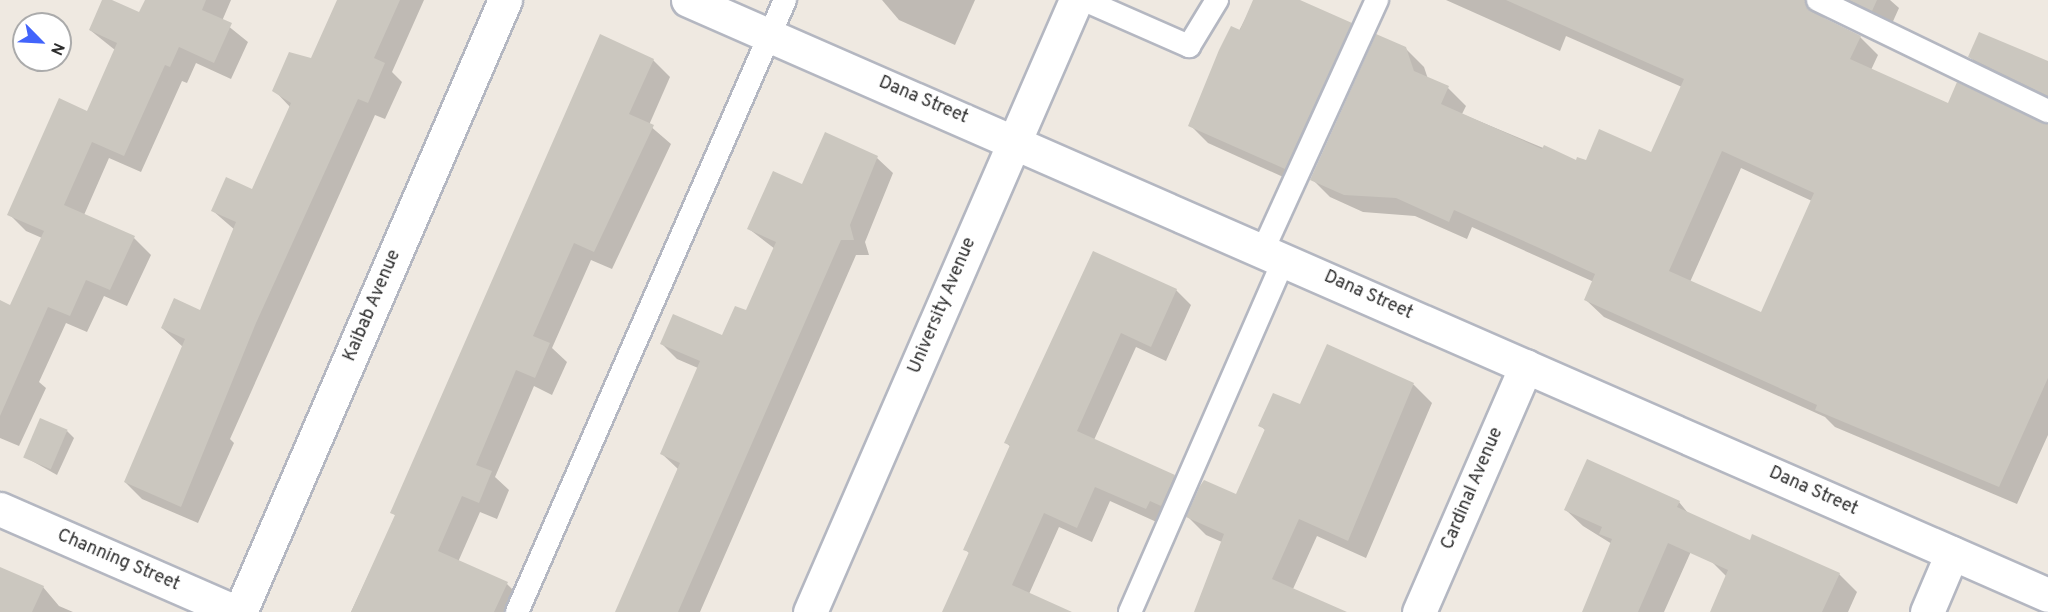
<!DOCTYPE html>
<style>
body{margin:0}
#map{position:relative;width:2048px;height:612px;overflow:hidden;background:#efe9e1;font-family:Overpass,sans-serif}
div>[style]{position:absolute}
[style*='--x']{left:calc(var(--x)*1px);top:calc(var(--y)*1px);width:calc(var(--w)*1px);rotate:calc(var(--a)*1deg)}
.shadow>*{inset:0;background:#0003}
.building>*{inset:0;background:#cbc7bf;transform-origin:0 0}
.roads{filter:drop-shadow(2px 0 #b4b7c1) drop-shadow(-2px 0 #b4b7c1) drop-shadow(0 2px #b4b7c1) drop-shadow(0 -2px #b4b7c1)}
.lane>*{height:22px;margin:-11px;padding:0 11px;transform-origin:11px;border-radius:11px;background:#fff}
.street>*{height:33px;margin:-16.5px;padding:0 16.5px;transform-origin:16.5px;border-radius:16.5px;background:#fff}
.secondary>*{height:33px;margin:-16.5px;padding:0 16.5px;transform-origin:16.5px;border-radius:16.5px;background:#fff}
span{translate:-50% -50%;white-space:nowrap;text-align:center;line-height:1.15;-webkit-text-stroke:5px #fff;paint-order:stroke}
.street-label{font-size:18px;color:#2e2e2e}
.north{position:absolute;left:12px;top:12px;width:60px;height:60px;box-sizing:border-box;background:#fff;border:2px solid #ababab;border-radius:50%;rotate:114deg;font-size:16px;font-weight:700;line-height:24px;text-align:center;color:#2e2e2e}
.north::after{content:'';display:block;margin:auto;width:21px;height:27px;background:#4264fb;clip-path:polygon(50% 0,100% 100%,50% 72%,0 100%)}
</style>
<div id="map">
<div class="shadow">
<div style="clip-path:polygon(104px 0,140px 14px,146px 0,231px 0,222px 21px,248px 42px,231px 79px,196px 63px,187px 83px,182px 81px,141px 172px,109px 158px,84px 215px,134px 238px,151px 255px,127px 306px,104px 296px,87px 332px,66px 323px,39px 382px,46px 388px,19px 446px,0 438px,0 302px,11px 307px,42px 238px,26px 231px,9px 214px,87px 113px,115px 50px,90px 30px)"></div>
<div style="clip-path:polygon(338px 0,424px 0,392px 72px,402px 82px,385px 119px,375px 115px,230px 439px,234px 443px,198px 523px,142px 499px,125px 482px,183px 347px,162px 328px,200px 312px,235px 230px,213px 211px,253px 190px,291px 108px,274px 90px,312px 60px)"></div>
<div style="clip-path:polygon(882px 0,975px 0,955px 45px,899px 20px)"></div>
<div style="clip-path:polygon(1255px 0,1297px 0,1351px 24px,1369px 42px,1303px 186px,1208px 143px,1190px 125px)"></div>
<div style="clip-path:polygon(evenodd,1446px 0,1890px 0,1899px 8px,1890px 28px,1828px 7px,1823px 19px,1860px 37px,1878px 55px,1871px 70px,1949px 104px,2048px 124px,2048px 435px,2017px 504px,1835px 427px,1825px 417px,1604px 317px,1586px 300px,1594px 282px,1472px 227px,1467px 239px,1415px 216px,1363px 212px,1330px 197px,1312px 179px,1406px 49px,1424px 67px,1428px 79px,1448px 88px,1466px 106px,1462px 114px,1577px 162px,1652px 154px,1682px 87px,1566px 36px,1560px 51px,1446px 0,1741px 168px,1812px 201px,1761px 314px,1690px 282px,1741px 168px)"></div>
<div style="clip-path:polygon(1970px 57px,2048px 63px,2048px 104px,1988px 75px)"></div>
<div style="clip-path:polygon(653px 60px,670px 77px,649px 125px,671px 144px,612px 269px,591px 260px,552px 348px,567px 362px,552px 395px,534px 386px,495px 477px,509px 490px,497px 519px,480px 512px,458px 562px,507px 584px,524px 601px,519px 612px,351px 612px,396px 516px,392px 512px)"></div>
<div style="clip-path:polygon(877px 158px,893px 173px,865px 242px,869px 255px,856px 255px,700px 612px,618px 612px,678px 469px,662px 454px,698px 368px,677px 359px,661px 343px,722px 337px,746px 312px,775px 249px,749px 229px,803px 185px)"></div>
<div style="clip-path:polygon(1094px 253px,1176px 290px,1191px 305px,1166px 361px,1136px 347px,1094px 440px,1174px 476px,1189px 491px,1161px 524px,1110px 501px,1092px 542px,1059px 527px,1029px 594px,1069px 612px,944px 612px,970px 554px,965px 549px,1011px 447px,1006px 443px)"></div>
<div style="clip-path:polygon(1327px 346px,1414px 385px,1432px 403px,1366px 558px,1317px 536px,1293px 589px,1332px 612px,1195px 612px,1222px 542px,1206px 535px,1188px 517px,1237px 496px,1266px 431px,1260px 425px,1301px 406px)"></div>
<div style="clip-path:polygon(67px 431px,74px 438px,57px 475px,25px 457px)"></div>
<div style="clip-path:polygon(1679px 502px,1701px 529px,1664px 612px,1583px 612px,1612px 544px,1583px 526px,1566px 510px)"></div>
<div style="clip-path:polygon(1750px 542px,1839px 574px,1857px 592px,1848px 612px,1711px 612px,1727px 577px,1711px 561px)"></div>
<div style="clip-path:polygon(43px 587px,59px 606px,73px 612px,0 612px,0 589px)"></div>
</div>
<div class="building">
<div style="clip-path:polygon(102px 0,112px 0,139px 12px,145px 0,206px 0,202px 10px,232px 23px,214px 63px,179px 47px,170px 67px,165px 65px,124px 156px,92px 142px,64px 205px,135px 236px,110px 290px,86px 280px,70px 316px,48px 307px,0 416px,0 300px,10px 305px,44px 231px,7px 215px,59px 98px,87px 111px,117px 43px,89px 30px)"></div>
<div style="clip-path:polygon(337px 0,400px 0,374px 58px,385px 63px,368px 103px,358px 99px,256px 323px,181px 507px,124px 482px,185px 339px,161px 328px,174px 298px,200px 310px,236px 222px,211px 211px,226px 177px,252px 189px,291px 103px,272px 91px,289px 52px,311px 58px)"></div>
<div style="clip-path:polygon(1253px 0,1300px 0,1352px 23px,1285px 169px,1188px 126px,1219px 50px,1231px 26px,1240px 30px)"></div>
<div style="clip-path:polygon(evenodd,1506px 0,1805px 0,1812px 12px,1861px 36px,1850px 59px,1948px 103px,1957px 82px,2048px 124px,2048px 378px,1999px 487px,1815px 410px,1817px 405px,1584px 300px,1595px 274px,1537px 247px,1454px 210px,1449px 222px,1396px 198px,1344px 195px,1310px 180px,1376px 34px,1406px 47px,1414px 71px,1449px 86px,1441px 104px,1542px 149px,1544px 145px,1576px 160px,1577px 157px,1586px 160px,1599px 129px,1651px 152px,1684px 79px,1506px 0,1722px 151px,1814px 193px,1761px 312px,1669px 271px,1722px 151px)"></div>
<div style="clip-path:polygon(1849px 0,1877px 0,1872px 11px)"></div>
<div style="clip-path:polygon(1979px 32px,2048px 61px,2048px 96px,1968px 57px)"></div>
<div style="clip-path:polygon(600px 34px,654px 59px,629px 114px,654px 125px,594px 252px,574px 243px,533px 336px,550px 343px,535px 378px,516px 370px,476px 465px,492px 471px,479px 503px,462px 496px,438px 551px,508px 582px,494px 612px,351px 612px,395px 515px,390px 513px)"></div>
<div style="clip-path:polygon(825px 132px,878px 156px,850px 225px,854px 240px,841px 240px,678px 612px,615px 612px,680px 463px,660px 454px,700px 361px,660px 344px,673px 314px,722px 335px,735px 306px,746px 310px,776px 242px,747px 229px,773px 171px,802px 184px)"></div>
<div style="clip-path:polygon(1093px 251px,1177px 289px,1151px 347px,1121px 333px,1077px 431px,1175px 475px,1161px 506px,1150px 501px,1146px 509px,1095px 487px,1077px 528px,1044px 513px,1012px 585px,1072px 612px,942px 612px,969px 552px,963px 550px,1010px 445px,1004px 443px)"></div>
<div style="clip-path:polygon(1327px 344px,1414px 383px,1348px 541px,1299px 519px,1272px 579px,1347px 612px,1194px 612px,1224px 534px,1186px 517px,1200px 486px,1204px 480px,1236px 494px,1265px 429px,1258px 426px,1273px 393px,1300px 404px)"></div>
<div style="left:40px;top:418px;width:30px;height:43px;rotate:23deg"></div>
<div style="clip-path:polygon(1587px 459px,1680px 501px,1677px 507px,1750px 540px,1752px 534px,1840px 573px,1822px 612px,1710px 612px,1728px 570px,1668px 543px,1638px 612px,1582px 612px,1612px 539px,1599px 534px,1602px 527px,1564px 510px)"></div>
<div style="clip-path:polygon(0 567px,44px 586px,32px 612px,0 612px)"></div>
</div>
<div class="roads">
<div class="lane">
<div style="--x:1084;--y:0;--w:115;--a:23.7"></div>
<div style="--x:1189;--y:46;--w:54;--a:-58.7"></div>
<div style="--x:1818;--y:0;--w:255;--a:25.8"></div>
<div style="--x:1263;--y:250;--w:275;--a:-65.5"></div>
<div style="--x:517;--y:612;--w:668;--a:-66.35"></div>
<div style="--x:1130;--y:612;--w:385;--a:-66.4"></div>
</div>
<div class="street">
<div style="--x:688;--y:0;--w:1484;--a:23.63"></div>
<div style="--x:0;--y:509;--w:257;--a:23.6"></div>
<div style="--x:240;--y:612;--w:667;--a:-66.59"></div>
<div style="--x:1419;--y:612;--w:268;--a:-66.5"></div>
<div style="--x:1927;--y:612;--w:64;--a:-67"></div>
</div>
<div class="secondary">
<div style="--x:810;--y:612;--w:667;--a:-66.51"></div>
</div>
</div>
<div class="street-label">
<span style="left:923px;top:101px;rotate:23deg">Dana Street</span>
<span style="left:1368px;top:296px;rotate:24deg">Dana Street</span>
<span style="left:373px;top:306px;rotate:-67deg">Kaibab Avenue</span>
<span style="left:943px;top:306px;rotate:-67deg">University Avenue</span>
<span style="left:1473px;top:489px;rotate:-67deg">Cardinal Avenue</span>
<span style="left:1813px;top:492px;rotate:24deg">Dana Street</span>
<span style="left:118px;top:561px;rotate:23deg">Channing Street</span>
</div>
<div class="north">N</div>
</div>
